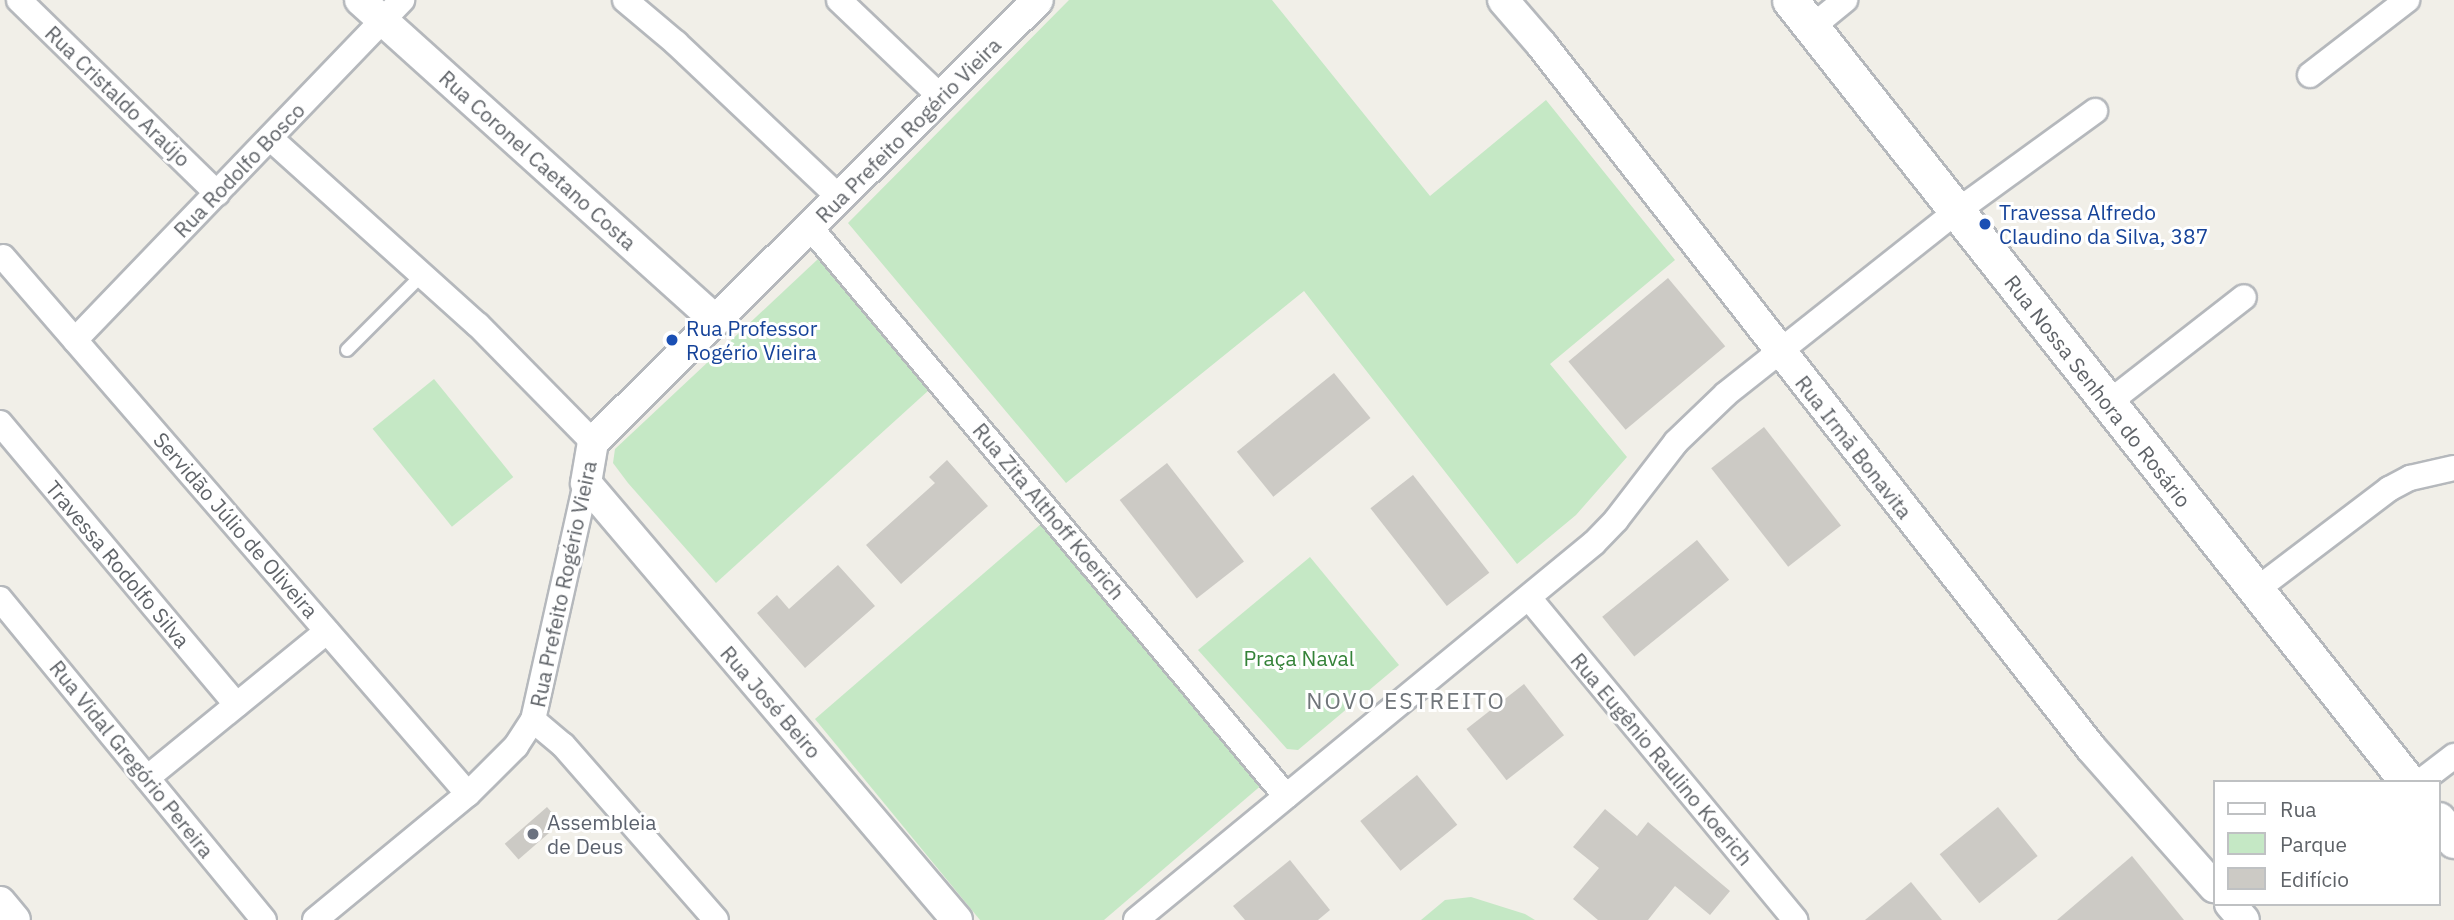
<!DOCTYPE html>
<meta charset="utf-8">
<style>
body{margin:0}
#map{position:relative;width:2454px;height:920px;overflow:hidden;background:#f1efe8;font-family:"IBM Plex Sans",sans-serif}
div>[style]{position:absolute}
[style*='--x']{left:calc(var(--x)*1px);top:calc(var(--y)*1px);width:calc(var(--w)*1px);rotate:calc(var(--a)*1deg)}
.green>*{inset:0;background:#c5e8c5;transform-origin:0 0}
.building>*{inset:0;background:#cccac5;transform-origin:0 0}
.roads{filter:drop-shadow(2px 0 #b5b8bc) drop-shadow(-2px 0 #b5b8bc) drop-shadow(0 2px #b5b8bc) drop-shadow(0 -2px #b5b8bc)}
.service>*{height:12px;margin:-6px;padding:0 6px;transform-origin:6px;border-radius:6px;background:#fff}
.minor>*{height:24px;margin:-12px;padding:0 12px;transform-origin:12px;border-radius:12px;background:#fff}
.tertiary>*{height:30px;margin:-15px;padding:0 15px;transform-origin:15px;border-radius:15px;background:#fff}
.secondary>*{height:35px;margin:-17.5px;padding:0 17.5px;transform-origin:17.5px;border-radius:17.5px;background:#fff}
.dots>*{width:19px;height:19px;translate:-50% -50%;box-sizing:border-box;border:4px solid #fff;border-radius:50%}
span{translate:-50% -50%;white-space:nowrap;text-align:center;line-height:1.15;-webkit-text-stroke:6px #fff;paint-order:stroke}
.street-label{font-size:21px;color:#5f6368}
.transit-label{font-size:21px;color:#164399}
.left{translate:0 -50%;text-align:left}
.park-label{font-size:21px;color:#348238}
.worship-label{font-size:21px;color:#5b616d}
.neighbourhood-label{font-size:23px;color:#70757a;letter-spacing:2px}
.legend{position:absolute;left:2213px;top:780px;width:228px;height:126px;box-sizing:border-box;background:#fff;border:2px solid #bfc1c3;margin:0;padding:9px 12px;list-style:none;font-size:21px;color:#5f6368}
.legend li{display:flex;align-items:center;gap:14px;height:35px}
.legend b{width:35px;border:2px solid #bfc1c3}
</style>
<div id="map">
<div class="green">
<div style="clip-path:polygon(1069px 0,1272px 0,1430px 196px,1546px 100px,1675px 260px,1550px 364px,1627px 457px,1576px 515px,1517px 564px,1304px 291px,1066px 483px,848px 223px)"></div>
<div style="clip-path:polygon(818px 259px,929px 390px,716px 583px,628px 483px,613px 463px,615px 449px)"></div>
<div style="left:434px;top:379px;width:126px;height:79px;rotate:51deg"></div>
<div style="clip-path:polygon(1041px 524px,1264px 783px,1104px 920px,980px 920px,815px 719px)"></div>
<div style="clip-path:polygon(1310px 557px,1399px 665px,1298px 750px,1287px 749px,1198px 650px)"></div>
<div style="clip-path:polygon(1471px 897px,1525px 914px,1535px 920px,1421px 920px,1445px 900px)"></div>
</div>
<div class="building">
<div style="left:1668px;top:278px;width:89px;height:130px;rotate:50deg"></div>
<div style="left:1334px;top:373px;width:58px;height:125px;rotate:51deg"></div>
<div style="left:1764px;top:427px;width:125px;height:67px;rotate:52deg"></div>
<div style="clip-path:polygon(947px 460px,988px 506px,901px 584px,866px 545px,935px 483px,929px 477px)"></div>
<div style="left:1167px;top:463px;width:125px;height:60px;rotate:52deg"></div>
<div style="left:1413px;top:475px;width:124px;height:54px;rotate:52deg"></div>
<div style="left:1697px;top:540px;width:51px;height:122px;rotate:51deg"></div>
<div style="clip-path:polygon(838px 565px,875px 606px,805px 668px,757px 613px,777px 595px,789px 609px)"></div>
<div style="left:1524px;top:684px;width:65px;height:73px;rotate:52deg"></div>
<div style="left:1417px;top:775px;width:64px;height:73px;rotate:51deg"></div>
<div style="left:547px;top:807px;width:21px;height:56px;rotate:49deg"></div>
<div style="left:1998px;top:807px;width:63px;height:75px;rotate:51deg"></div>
<div style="clip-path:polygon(1605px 809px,1637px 836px,1648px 822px,1730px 891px,1710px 915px,1675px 886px,1648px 920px,1598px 920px,1573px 899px,1599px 868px,1573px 847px)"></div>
<div style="clip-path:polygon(2132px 856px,2184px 920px,2057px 920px)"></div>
<div style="clip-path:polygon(1290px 860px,1330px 910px,1318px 920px,1245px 920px,1233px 906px)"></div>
<div style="clip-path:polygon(1911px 882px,1942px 920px,1865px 920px)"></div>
</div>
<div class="roads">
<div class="service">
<div style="--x:347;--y:350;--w:105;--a:-45"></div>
</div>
<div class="minor">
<div style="--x:19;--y:0;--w:277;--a:44.3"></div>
<div style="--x:625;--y:0;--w:67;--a:40.1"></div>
<div style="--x:676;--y:43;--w:227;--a:43.4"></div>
<div style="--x:839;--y:0;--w:142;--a:43.6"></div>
<div style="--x:1812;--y:27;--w:43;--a:-39.3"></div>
<div style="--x:2310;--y:75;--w:123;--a:-37.7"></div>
<div style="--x:270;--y:138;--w:280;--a:42"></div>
<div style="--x:478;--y:325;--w:164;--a:45.5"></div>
<div style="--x:810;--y:227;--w:742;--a:50.09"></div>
<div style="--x:3;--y:257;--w:710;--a:49.11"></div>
<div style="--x:75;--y:340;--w:472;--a:-46.1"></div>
<div style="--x:2108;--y:403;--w:172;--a:-37.9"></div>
<div style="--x:0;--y:423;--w:368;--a:50"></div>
<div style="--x:2256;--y:590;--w:167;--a:-37.2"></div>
<div style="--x:2389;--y:489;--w:24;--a:-28"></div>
<div style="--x:2410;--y:478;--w:45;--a:-12.8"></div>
<div style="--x:1529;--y:598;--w:418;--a:50.4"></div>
<div style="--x:0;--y:599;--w:416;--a:50.6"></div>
<div style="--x:533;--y:720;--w:39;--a:40"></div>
<div style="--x:563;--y:745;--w:232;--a:48.8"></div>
<div style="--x:147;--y:778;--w:232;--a:-39.2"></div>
<div style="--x:2420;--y:782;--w:43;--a:-37.4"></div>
<div style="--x:315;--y:920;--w:198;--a:-39.5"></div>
<div style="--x:468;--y:794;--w:68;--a:-45"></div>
<div style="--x:516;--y:746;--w:31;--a:-57"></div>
<div style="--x:533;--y:720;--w:243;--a:-77.4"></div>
<div style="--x:1136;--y:920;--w:593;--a:-39.46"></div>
<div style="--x:1594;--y:543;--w:32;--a:-46"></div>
<div style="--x:1616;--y:520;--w:98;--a:-52.4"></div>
<div style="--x:1676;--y:442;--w:69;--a:-43.8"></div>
<div style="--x:1726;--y:394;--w:293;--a:-38.4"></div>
<div style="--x:1956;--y:212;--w:172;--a:-36"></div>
</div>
<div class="tertiary">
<div style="--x:360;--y:0;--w:479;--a:42"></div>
<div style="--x:1503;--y:0;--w:58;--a:49.2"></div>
<div style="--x:1541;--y:44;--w:893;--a:52"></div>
<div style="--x:2091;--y:748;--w:186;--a:48.5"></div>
<div style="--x:0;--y:902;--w:23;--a:50"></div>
<div style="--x:2230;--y:904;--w:21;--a:49"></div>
<div style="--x:957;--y:920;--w:573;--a:-130.33"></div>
<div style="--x:586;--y:483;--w:42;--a:-80.3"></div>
<div style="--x:593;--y:442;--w:627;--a:-44.81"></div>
</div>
<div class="secondary">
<div style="--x:1790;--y:0;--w:997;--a:51.68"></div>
<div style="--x:2438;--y:820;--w:26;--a:51"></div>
</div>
</div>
<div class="dots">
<div style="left:1985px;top:224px;background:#1a4fb4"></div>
<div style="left:672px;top:340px;background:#1a4fb4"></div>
<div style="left:533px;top:834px;background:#6b7280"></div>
</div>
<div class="street-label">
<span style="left:118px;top:96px;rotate:44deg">Rua Cristaldo Araújo</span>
<span style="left:908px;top:130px;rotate:-45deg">Rua Prefeito Rogério Vieira</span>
<span style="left:538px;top:160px;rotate:42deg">Rua Coronel Caetano Costa</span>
<span style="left:239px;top:170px;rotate:-46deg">Rua Rodolfo Bosco</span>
<span style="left:2098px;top:391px;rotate:52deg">Rua Nossa Senhora do Rosário</span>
<span style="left:1854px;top:447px;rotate:52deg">Rua Irmã Bonavita</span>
<span style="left:1049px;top:511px;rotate:50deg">Rua Zita Althoff Koerich</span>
<span style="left:236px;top:525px;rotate:49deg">Servidão Júlio de Oliveira</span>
<span style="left:118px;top:564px;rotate:50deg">Travessa Rodolfo Silva</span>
<span style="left:563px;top:584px;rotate:-78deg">Rua Prefeito Rogério Vieira</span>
<span style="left:771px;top:702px;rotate:49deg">Rua José Beiro</span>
<span style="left:132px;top:759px;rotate:51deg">Rua Vidal Gregório Pereira</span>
<span style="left:1662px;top:759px;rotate:50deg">Rua Eugênio Raulino Koerich</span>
</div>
<div class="transit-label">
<span class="left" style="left:1999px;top:224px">Travessa Alfredo<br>Claudino da Silva, 387</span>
<span class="left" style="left:686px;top:340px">Rua Professor<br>Rogério Vieira</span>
</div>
<div class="park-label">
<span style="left:1299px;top:658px">Praça Naval</span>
</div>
<div class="worship-label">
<span class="left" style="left:547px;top:834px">Assembleia<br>de Deus</span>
</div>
<div class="neighbourhood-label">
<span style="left:1406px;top:700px">NOVO ESTREITO</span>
</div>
<ul class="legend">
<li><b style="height:9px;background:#fff"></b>Rua</li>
<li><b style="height:19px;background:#c5e8c5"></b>Parque</li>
<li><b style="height:19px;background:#cccac5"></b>Edifício</li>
</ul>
</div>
